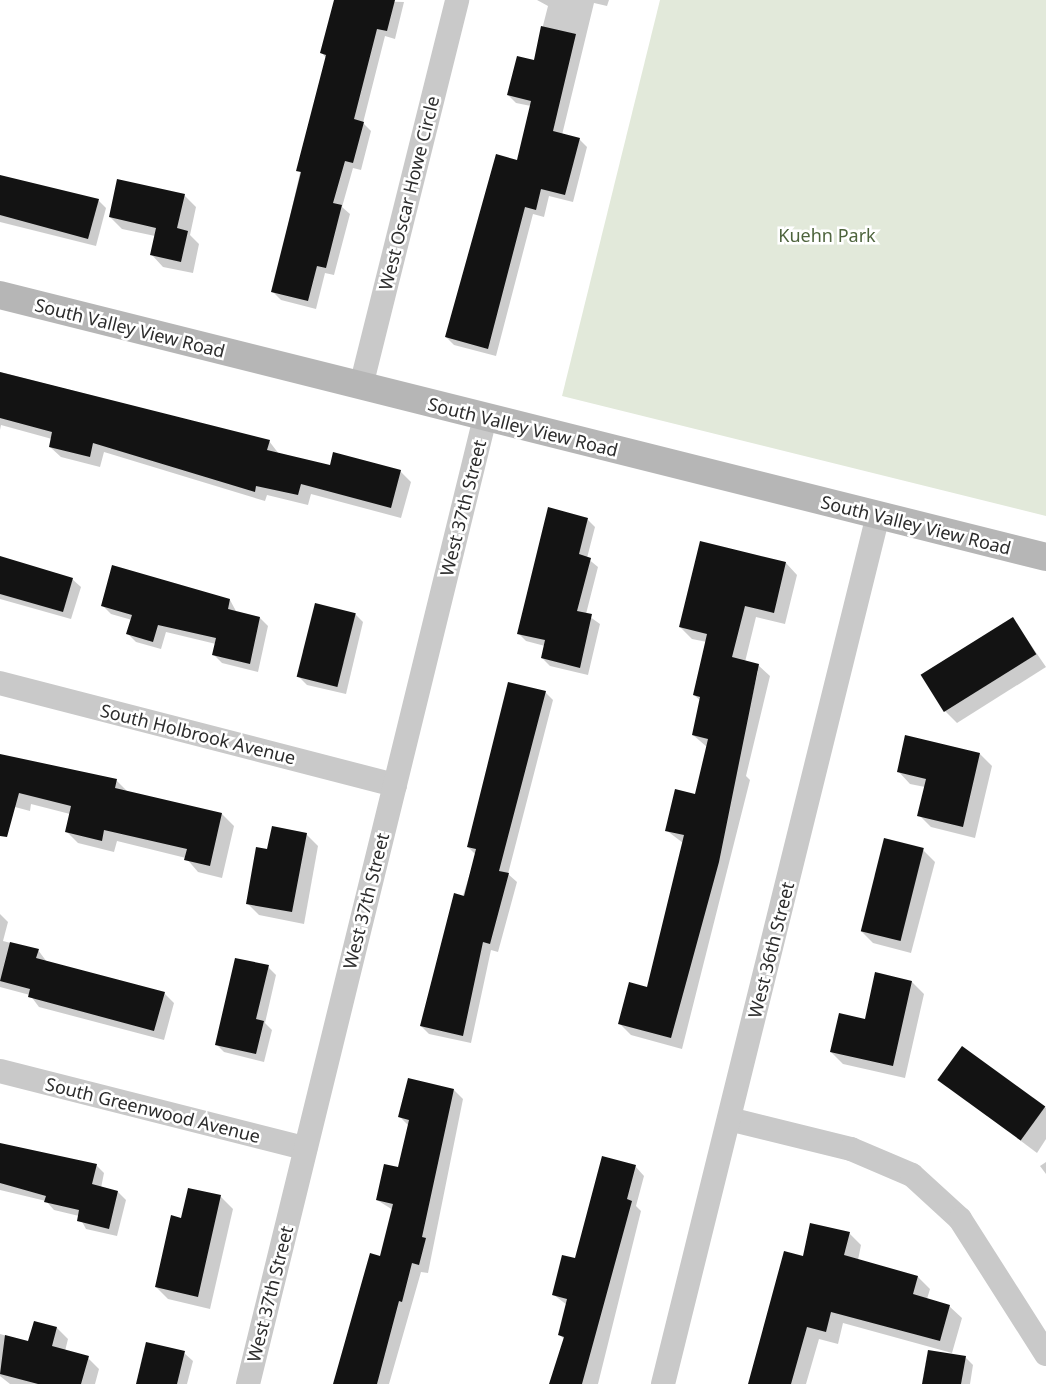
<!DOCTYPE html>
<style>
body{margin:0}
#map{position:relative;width:1046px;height:1384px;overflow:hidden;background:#fff;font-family:"Noto Sans",sans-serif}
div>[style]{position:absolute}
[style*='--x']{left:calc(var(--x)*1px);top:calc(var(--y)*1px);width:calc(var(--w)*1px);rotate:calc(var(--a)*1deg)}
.green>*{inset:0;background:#e2e9da}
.shadow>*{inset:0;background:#0003}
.building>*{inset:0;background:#131313;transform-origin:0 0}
.street>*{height:24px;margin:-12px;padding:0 12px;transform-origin:12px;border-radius:12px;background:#c9c9c9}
.secondary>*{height:28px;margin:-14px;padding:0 14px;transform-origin:14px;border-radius:14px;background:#b6b6b6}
span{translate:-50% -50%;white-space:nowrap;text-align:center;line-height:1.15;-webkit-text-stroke:5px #fff;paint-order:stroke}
.street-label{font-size:18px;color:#2c2c2c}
.park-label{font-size:18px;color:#4e643d}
</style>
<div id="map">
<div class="green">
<div style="clip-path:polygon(660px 0,1046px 0,1046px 516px,562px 396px)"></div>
</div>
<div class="shadow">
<div style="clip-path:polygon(335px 0,404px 2px,395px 39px,385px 36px,363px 123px,371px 131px,361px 170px,353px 168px,342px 207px,350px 214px,334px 275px,325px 273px,316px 309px,281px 300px,273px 292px,326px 58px,322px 53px)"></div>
<div style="clip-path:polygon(537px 0,609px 0,607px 6px,594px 3px,562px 135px,579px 139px,587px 147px,573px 202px,549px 196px,544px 217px,533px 214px,496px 356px,454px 345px,446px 337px,518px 161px,531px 106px,516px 103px,508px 95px,534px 61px,548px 6px)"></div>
<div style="clip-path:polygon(0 177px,98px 200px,106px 208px,96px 246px,0 222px)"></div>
<div style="clip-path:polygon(184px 195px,196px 207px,190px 235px,199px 244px,193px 273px,163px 267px,151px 254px,155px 236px,122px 229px,110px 217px)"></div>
<div style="clip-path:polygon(0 372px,269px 441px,279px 454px,330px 466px,400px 471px,411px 482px,401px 518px,311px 494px,308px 505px,267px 495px,265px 501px,104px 452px,100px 467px,61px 457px,50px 447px,52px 439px,1px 425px,0 430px)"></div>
<div style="clip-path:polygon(587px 519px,595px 527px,587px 558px,598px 567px,586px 614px,600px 624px,588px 675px,550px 666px,542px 658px,545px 646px,526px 641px,518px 633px)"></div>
<div style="clip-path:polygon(evenodd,786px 563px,797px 575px,785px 624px,756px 617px,745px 662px,758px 665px,770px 676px,746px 776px,750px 780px,682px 1049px,631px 1035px,619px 1023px,648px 989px,683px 843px,666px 830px,696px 795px,707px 747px,693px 735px,701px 701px,694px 695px,707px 642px,692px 639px,680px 627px,786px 563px,756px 671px,758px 671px,734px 773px,756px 671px)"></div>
<div style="clip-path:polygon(0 565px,72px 579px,81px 587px,71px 619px,0 599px)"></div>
<div style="clip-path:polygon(230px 600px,237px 613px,260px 618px,268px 626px,258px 672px,222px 663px,214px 655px,216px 644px,166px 632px,161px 649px,136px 642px,128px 634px,132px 620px,111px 614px,103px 606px)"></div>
<div style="clip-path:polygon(355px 614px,363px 622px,346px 694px,307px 685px,299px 677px)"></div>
<div style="clip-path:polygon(1013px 619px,1046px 667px,957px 723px,945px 711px)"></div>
<div style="clip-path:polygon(545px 692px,553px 700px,508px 874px,517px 882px,498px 952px,491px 950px,471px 1043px,429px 1034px,421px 1026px,476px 855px,468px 847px)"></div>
<div style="clip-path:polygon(906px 737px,980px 754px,992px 766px,975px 838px,931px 827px,919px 815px,925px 787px,910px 784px,898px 771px)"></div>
<div style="clip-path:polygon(0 755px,116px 780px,129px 793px,222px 814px,234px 826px,222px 878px,198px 872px,186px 858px,117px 841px,114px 852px,78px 843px,66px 831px,70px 814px,31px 804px,30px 811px,0 803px)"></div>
<div style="clip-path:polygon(306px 834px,318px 846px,304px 924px,259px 915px,247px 903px,268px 851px)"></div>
<div style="clip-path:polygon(923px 850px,935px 862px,911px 953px,873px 943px,861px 931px)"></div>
<div style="clip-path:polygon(0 914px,8px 922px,3px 941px,38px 950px,47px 962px,164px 993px,174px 1003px,164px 1040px,39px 1007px,30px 995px,0 987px)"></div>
<div style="clip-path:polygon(268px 967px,276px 975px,265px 1023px,272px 1030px,264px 1062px,224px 1052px,216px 1044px)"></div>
<div style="clip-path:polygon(876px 974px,912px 982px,924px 994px,905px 1078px,843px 1064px,831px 1052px,866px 1020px)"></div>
<div style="clip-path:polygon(962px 1048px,1046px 1108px,1046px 1139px,1037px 1153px,939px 1080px)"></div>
<div style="clip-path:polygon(454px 1090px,463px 1099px,428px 1273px,421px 1272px,389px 1384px,334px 1384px,381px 1257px,393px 1210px,377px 1200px,399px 1169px,409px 1126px,400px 1117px)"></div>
<div style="clip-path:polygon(0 1145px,96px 1165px,104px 1173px,101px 1188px,118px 1192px,126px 1200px,117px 1236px,86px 1229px,79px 1216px,54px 1210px,46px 1201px,0 1190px)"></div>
<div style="clip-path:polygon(1046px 1162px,1046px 1174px,1040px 1166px)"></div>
<div style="clip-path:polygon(635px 1166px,644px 1176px,636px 1206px,641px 1211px,598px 1384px,551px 1384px,564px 1339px,560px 1335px,567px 1305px,554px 1295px)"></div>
<div style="clip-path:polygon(220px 1196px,233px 1209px,210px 1309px,168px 1299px,156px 1287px,182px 1219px)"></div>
<div style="clip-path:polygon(849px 1233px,861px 1245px,858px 1260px,918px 1277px,930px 1289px,927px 1299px,949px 1306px,962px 1318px,952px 1353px,843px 1323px,838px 1344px,819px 1339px,806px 1384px,749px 1384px,804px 1257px)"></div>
<div style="clip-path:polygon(34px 1322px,57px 1328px,68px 1339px,65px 1351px,88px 1358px,99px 1369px,95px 1384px,10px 1384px,0 1376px,0 1334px,29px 1342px)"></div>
<div style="clip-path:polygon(184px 1353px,193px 1361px,187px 1384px,137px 1384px)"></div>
<div style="clip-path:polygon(965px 1357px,973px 1365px,970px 1384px,924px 1384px)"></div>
</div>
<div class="building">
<div style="clip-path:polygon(334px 0,395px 0,387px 31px,377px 29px,354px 119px,364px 122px,353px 163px,345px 161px,333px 203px,342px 205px,326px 268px,317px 266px,308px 301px,271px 292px,301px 172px,296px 171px,326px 55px,320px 53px)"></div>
<div style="clip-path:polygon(541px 26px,576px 34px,553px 131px,580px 138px,565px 195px,541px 189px,536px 210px,525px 207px,488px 349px,445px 337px,496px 154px,517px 160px,531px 101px,507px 95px,517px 56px,534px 60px)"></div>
<div style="clip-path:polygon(0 175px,99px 199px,88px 239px,0 215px)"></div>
<div style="clip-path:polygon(117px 179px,185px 194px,177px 228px,188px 231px,181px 262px,150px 255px,156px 228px,109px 217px)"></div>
<div style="clip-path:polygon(0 372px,270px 440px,267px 450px,330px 465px,333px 452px,401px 470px,391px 508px,301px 484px,298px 495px,256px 486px,255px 492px,93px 443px,90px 457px,49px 447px,52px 432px,0 418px)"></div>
<div style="clip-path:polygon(548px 507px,588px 518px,579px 554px,591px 558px,577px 611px,592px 614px,580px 668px,541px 658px,545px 640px,517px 634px)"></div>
<div style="clip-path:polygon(700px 541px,786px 562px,774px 613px,745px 606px,732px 657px,759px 664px,719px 862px,671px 1038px,618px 1024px,629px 982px,647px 987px,684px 835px,665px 831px,675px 789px,695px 794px,708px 739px,692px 735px,700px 697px,693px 695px,707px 634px,679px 627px)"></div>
<div style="clip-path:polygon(0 556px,73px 578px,63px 612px,0 594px)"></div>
<div style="clip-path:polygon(112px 565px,230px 599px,228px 609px,260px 617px,250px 664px,212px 655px,216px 638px,158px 625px,153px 642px,126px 634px,132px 615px,101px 606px)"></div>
<div style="left:315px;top:603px;width:42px;height:76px;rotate:14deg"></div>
<div style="left:1013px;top:617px;width:44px;height:109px;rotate:58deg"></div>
<div style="clip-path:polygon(508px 682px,546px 691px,499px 871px,509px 873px,490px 944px,483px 942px,463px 1036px,420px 1026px,454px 893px,464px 896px,476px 849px,467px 847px)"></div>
<div style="clip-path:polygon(905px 735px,980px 753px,963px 827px,917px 816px,926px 779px,897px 772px)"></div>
<div style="clip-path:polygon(0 754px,117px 779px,115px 788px,222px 813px,210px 866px,184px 860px,187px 849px,104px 830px,102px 841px,65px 832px,71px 806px,19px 793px,7px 837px,0 836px)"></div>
<div style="clip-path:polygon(272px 826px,307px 833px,292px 912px,246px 904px,256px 847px,267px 849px)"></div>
<div style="left:884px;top:838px;width:41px;height:96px;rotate:14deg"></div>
<div style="clip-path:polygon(10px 942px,39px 949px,36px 958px,165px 992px,154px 1031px,28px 997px,30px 989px,0 981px)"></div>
<div style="clip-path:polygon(235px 958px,269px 965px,256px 1019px,264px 1021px,256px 1054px,215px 1045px)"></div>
<div style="clip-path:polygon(875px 972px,912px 981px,893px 1066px,830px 1052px,839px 1013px,865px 1019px)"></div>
<div style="left:962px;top:1046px;width:103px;height:42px;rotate:36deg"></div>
<div style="clip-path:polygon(408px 1078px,454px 1089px,422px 1237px,426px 1238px,419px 1265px,412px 1263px,402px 1302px,399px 1301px,377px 1384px,333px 1384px,370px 1253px,380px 1256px,393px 1204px,376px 1200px,384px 1164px,398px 1167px,409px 1120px,398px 1117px)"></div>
<div style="clip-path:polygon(0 1143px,97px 1164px,92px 1184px,118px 1191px,109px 1229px,77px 1221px,79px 1210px,44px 1202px,46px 1196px,0 1183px)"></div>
<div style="clip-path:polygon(602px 1156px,636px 1165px,627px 1199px,632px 1201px,582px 1384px,549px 1384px,564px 1337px,558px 1335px,567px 1299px,552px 1295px,562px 1255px,575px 1258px)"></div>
<div style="clip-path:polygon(188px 1188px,221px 1195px,198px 1297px,155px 1287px,171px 1215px,181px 1218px)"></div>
<div style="clip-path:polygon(810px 1223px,850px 1232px,844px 1255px,918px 1276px,913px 1294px,950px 1305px,940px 1341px,831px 1312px,826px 1332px,807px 1327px,791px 1384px,748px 1384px,784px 1251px,803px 1256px)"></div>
<div style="clip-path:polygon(34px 1321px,57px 1327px,52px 1346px,89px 1356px,81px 1384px,38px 1384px,0 1374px,5px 1335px,28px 1341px)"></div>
<div style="clip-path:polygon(146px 1342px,185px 1351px,177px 1384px,136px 1384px)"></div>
<div style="clip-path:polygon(928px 1350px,966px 1356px,961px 1384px,922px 1384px)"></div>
</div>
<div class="street">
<div style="--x:361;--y:386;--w:398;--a:-76"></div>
<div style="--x:0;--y:683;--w:408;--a:14.5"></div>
<div style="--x:0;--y:1071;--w:315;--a:14.2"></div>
<div style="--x:729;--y:1119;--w:126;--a:13.8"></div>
<div style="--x:851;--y:1149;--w:66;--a:23.1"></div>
<div style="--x:912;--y:1175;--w:65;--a:42.5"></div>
<div style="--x:960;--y:1219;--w:160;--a:57.5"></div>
<div style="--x:248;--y:1384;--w:995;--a:-76.22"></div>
<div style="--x:663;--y:1384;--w:895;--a:-76.1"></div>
</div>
<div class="secondary">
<div style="--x:0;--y:295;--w:1078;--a:14.06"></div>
</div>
<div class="street-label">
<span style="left:409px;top:193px;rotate:-76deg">West Oscar Howe Circle</span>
<span style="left:130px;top:328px;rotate:14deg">South Valley View Road</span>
<span style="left:523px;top:427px;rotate:14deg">South Valley View Road</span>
<span style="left:463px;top:508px;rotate:-76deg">West 37th Street</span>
<span style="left:916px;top:525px;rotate:14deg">South Valley View Road</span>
<span style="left:198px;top:734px;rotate:14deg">South Holbrook Avenue</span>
<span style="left:366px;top:901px;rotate:-76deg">West 37th Street</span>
<span style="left:771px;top:950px;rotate:-76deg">West 36th Street</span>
<span style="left:153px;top:1110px;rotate:14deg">South Greenwood Avenue</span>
<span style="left:270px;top:1294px;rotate:-76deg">West 37th Street</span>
</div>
<div class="park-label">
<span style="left:827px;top:235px">Kuehn Park</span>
</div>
</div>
